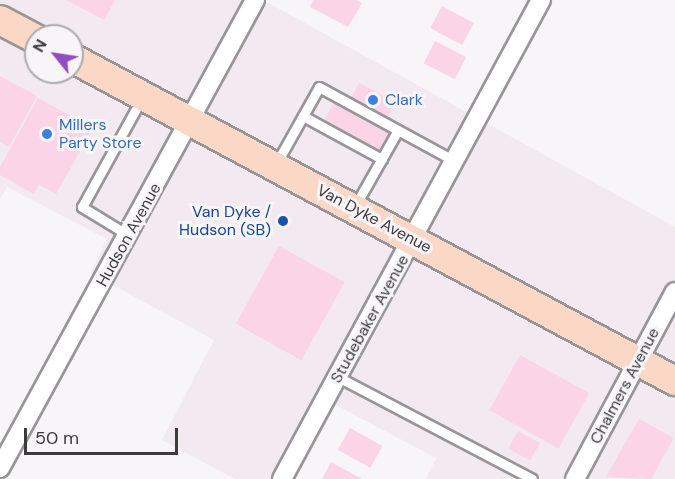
<!DOCTYPE html>
<style>
body{margin:0}
#map{position:relative;width:675px;height:479px;overflow:hidden;background:#f7f5f7;font-family:"DM Sans",sans-serif}
div>[style]{position:absolute}
[style*='--x']{left:calc(var(--x)*1px);top:calc(var(--y)*1px);width:calc(var(--w)*1px);rotate:calc(var(--a)*1deg)}
.built>*{inset:0;background:#f2e9f1}
.building>*{inset:0;background:#fbd4e7;transform-origin:0 0}
.roads{filter:drop-shadow(2px 0 #989598) drop-shadow(-2px 0 #989598) drop-shadow(0 2px #989598) drop-shadow(0 -2px #989598)}
.service>*{height:9px;margin:-4.5px;padding:0 4.5px;transform-origin:4.5px;border-radius:4.5px;background:#fff}
.minor>*{height:18px;margin:-9px;padding:0 9px;transform-origin:9px;border-radius:9px;background:#fff}
.primary>*{height:28px;margin:-14px;padding:0 14px;transform-origin:14px;border-radius:14px;background:#fad8c5}
.dots>*{width:16px;height:16px;translate:-50% -50%;box-sizing:border-box;border:3px solid #f7f5f7;border-radius:50%}
span{translate:-50% -50%;white-space:nowrap;text-align:center;line-height:1.15;-webkit-text-stroke:6px #f7f5f7;paint-order:stroke}
.shop-label{font-size:16px;color:#366cbe}
.left{translate:0 -50%;text-align:left}
.transit-label{font-size:16px;color:#164399}
.right{translate:-100% -50%;text-align:right}
.street-label{font-size:16px;color:#3d3c3d}
.north{position:absolute;left:24px;top:24px;width:60px;height:60px;box-sizing:border-box;background:#f7f5f7;border:2px solid #adabad;border-radius:50%;rotate:300deg;font-size:16px;font-weight:700;line-height:24px;text-align:center;color:#3d3c3d}
.north::after{content:'';display:block;margin:auto;width:21px;height:27px;background:#914dc1;clip-path:polygon(50% 0,100% 100%,50% 72%,0 100%)}
.scale{position:absolute;left:24px;top:428px;width:154px;height:27px;box-sizing:border-box;border:3px solid #3d3c3d;border-top:0;padding-left:8px;font-size:18px;line-height:21px;white-space:nowrap;color:#3d3c3d;-webkit-text-stroke:4px #f7f5f7;paint-order:stroke}
</style>
<div id="map">
<div class="built">
<div style="clip-path:polygon(evenodd,0 0,263px 0,675px 227px,675px 479px,426px 479px,436px 458px,336px 405px,296px 479px,235px 479px,162px 440px,214px 340px,91px 273px,107px 239px,7px 187px,0 199px,0 0,36px 36px,72px 36px,72px 72px,36px 72px,36px 36px)"></div>
</div>
<div class="building">
<div style="clip-path:polygon(66px 0,115px 0,104px 20px)"></div>
<div style="clip-path:polygon(313px 0,356px 0,362px 3px,348px 27px,310px 7px)"></div>
<div style="left:442px;top:6px;width:36px;height:25px;rotate:28deg"></div>
<div style="left:435px;top:41px;width:35px;height:25px;rotate:27deg"></div>
<div style="clip-path:polygon(0 76px,37px 96px,9px 147px,0 142px)"></div>
<div style="left:359px;top:83px;width:41px;height:18px;rotate:28deg"></div>
<div style="clip-path:polygon(38px 98px,93px 128px,56px 194px,39px 185px,34px 194px,0 175px,0 167px)"></div>
<div style="left:335px;top:101px;width:65px;height:23px;rotate:29deg"></div>
<div style="left:279px;top:246px;width:75px;height:89px;rotate:29deg"></div>
<div style="left:520px;top:355px;width:79px;height:63px;rotate:29deg"></div>
<div style="clip-path:polygon(639px 419px,674px 438px,651px 479px,606px 477px)"></div>
<div style="left:350px;top:428px;width:37px;height:25px;rotate:29deg"></div>
<div style="left:518px;top:431px;width:25px;height:20px;rotate:29deg"></div>
<div style="clip-path:polygon(331px 462px,362px 479px,322px 479px)"></div>
</div>
<div class="roads">
<div class="service">
<div style="--x:303;--y:116;--w:90;--a:28.6"></div>
<div style="--x:276;--y:164;--w:88;--a:-60.8"></div>
<div style="--x:319;--y:87;--w:155;--a:28.6"></div>
<div style="--x:355;--y:206;--w:87;--a:-60.5"></div>
<div style="--x:128;--y:235;--w:54;--a:-148.7"></div>
<div style="--x:82;--y:207;--w:124;--a:-61.2"></div>
<div style="--x:338;--y:377;--w:219;--a:27.7"></div>
</div>
<div class="minor">
<div style="--x:0;--y:468;--w:533;--a:-61.42"></div>
<div style="--x:282;--y:479;--w:545;--a:-61.6"></div>
<div style="--x:575;--y:479;--w:212;--a:-61.9"></div>
</div>
<div class="primary">
<div style="--x:0;--y:20;--w:41;--a:27.8"></div>
<div style="--x:72;--y:58;--w:684;--a:28.18"></div>
</div>
</div>
<div class="dots">
<div style="left:373px;top:100px;background:#3f7fe0"></div>
<div style="left:47px;top:134px;background:#3f7fe0"></div>
<div style="left:283px;top:221px;background:#1a4fb4"></div>
</div>
<div class="shop-label">
<span class="left" style="left:385px;top:100px">Clark</span>
<span class="left" style="left:59px;top:134px">Millers<br>Party Store</span>
</div>
<div class="transit-label">
<span class="right" style="left:271px;top:221px">Van Dyke /<br>Hudson (SB)</span>
</div>
<div class="street-label">
<span style="left:374px;top:219px;rotate:28deg">Van Dyke Avenue</span>
<span style="left:129px;top:235px;rotate:-61deg">Hudson Avenue</span>
<span style="left:370px;top:319px;rotate:-61deg">Studebaker Avenue</span>
<span style="left:625px;top:386px;rotate:-62deg">Chalmers Avenue</span>
</div>
<div class="north">N</div>
<div class="scale">50 m</div>
</div>
